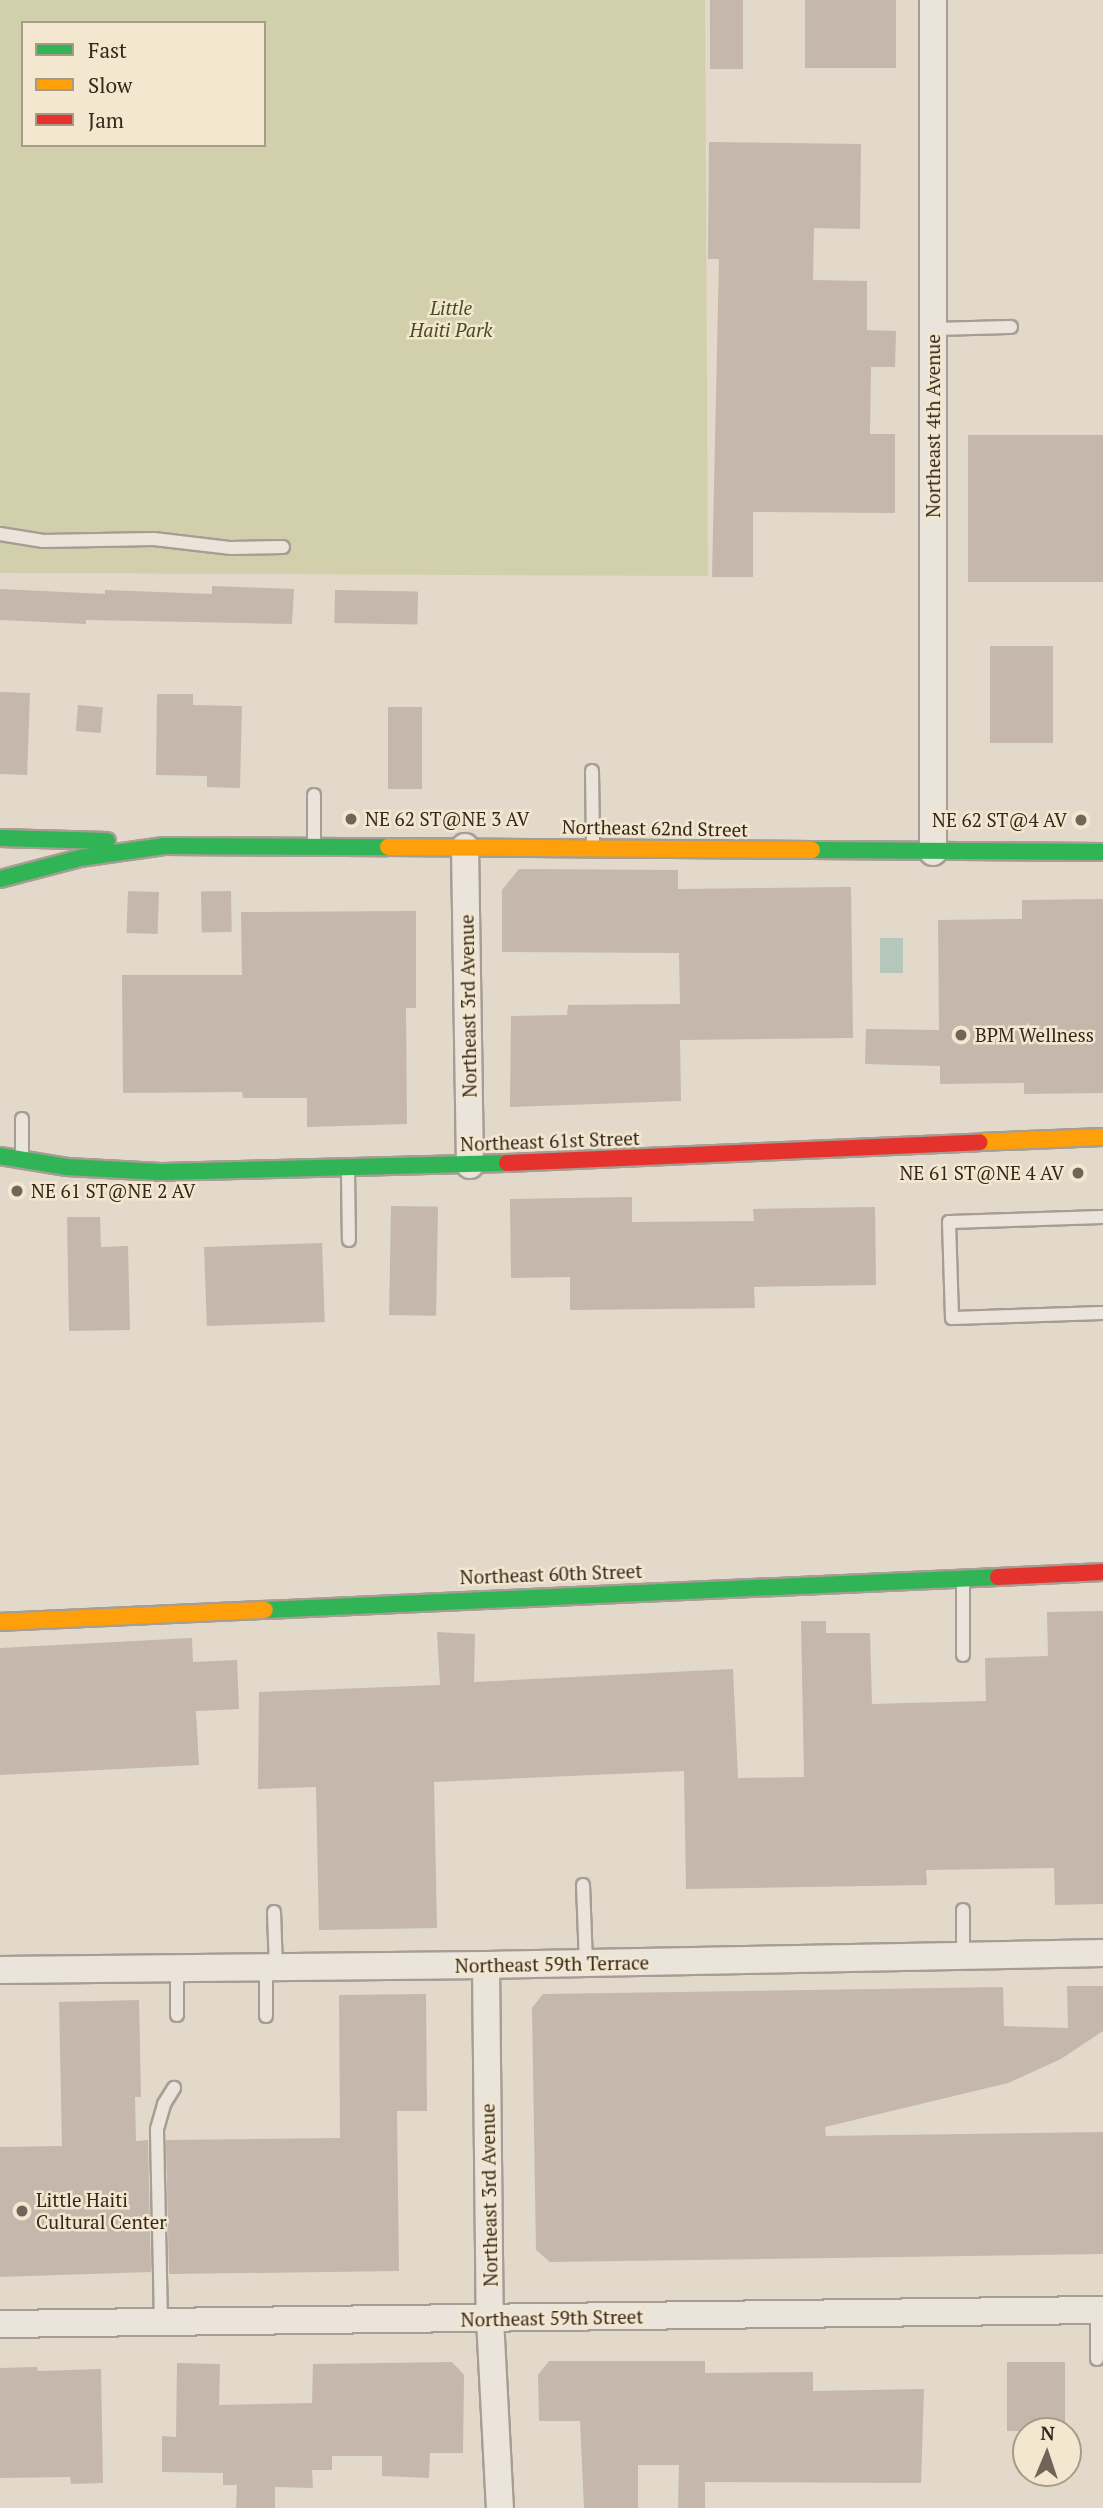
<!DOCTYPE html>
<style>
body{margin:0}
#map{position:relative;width:1103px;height:2508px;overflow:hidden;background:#e2d9ca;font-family:"PT Serif",serif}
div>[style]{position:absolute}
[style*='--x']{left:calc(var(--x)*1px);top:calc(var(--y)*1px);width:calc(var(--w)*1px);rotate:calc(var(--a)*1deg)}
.green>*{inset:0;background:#d2d0ac}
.water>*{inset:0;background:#b5c6bb;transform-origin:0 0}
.building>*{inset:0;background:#c5b7ab;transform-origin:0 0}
.roads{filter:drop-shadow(2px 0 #a69e94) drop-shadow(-2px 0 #a69e94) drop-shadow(0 2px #a69e94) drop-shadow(0 -2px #a69e94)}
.lane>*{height:12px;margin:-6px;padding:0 6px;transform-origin:6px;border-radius:6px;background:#eae4db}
.street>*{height:26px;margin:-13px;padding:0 13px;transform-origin:13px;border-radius:13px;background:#eae4db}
.fast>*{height:16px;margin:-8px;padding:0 8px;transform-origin:8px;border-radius:8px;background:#30b455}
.slow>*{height:16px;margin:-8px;padding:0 8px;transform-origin:8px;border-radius:8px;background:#ff9f0a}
.jam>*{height:16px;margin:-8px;padding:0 8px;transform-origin:8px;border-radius:8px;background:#e5322d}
.dots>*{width:19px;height:19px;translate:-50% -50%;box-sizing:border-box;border:4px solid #f3e7cf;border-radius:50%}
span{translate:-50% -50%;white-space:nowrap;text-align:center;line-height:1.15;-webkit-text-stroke:5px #f3e7cf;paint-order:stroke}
.park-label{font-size:19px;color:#464f24;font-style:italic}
.street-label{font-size:19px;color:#34271c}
.poi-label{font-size:19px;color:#34271c}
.left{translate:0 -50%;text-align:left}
.right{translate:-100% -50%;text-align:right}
.legend{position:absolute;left:21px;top:21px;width:245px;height:126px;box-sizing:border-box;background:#f3e7cf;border:2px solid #a79a87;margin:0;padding:9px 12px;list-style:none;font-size:21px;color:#34271c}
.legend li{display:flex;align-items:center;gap:14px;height:35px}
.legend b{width:35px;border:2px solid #a79a87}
.north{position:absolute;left:1012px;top:2417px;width:70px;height:70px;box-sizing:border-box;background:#f3e7cf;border:2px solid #a79a87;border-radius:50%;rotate:2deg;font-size:19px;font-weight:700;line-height:28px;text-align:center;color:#34271c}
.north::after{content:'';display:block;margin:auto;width:24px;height:32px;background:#716559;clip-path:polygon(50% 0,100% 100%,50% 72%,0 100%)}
</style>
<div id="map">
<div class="green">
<div style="clip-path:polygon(evenodd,0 0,705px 0,708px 576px,0 573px,0 0,23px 23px,264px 23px,264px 145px,23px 145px,23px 23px)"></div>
</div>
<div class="water">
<div style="left:880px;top:938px;width:23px;height:35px"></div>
</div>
<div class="building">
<div style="left:710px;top:0;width:33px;height:69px"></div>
<div style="left:805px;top:0;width:91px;height:68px"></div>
<div style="clip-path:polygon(709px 142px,861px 144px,860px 229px,814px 228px,813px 280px,867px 281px,867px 330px,896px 331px,895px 367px,871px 367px,870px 434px,895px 434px,895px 513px,753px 512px,753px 577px,712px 577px,719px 259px,708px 259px)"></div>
<div style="left:968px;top:435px;width:135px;height:147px"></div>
<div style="clip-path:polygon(212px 586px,294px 589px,292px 624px,86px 620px,86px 624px,0 620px,0 589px,105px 594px,105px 590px,212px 594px)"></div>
<div style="left:335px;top:590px;width:83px;height:33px;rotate:1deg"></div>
<div style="left:990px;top:646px;width:63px;height:97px"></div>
<div style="left:0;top:692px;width:30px;height:82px;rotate:2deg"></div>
<div style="clip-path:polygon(157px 694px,193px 694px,193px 705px,242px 706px,240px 788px,207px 787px,207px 776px,156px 775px)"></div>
<div style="left:78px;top:705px;width:25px;height:26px;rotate:5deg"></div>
<div style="left:388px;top:707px;width:34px;height:82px"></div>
<div style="clip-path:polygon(519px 869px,678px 870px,678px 889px,851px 887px,853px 1038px,680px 1040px,681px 1101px,510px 1107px,511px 1016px,567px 1015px,568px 1005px,680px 1004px,679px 953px,502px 952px,502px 890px)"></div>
<div style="left:128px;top:891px;width:31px;height:42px;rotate:2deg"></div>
<div style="left:231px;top:891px;width:41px;height:30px;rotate:89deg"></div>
<div style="clip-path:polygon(1103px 899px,1103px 1093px,1024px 1094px,1024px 1083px,940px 1084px,940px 1066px,865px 1064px,866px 1029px,939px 1030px,938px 920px,1022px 919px,1022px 900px)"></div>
<div style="clip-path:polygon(416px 911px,416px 1008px,406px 1008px,407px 1124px,307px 1127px,307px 1098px,243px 1098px,242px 1092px,123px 1093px,122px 975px,242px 975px,241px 912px)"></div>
<div style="clip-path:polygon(632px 1197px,632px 1222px,754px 1221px,753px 1209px,875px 1207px,876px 1285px,754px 1287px,755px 1308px,570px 1310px,570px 1277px,511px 1278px,510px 1199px)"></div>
<div style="left:391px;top:1206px;width:47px;height:109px;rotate:1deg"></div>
<div style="clip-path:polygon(67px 1217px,100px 1217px,101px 1247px,128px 1246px,130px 1330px,69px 1331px)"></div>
<div style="left:322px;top:1243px;width:79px;height:118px;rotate:88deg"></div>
<div style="clip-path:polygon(1103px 1611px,1103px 1904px,1055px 1905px,1054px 1868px,926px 1870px,927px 1885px,686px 1889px,684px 1771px,434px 1782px,437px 1928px,319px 1930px,316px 1787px,258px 1789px,259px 1692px,440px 1685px,437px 1632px,475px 1634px,474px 1682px,733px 1669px,738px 1778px,804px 1777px,801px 1621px,826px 1621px,826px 1633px,870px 1633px,872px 1704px,986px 1701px,985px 1658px,1048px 1656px,1047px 1612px)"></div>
<div style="clip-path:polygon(192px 1638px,193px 1662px,237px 1660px,239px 1709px,196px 1711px,199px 1765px,0 1775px,0 1648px)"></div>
<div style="clip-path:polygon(1067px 1986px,1103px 1986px,1103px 2031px,1061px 2059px,1008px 2083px,825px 2127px,826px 2136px,1103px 2132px,1103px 2254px,550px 2262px,536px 2250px,532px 2008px,543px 1994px,1003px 1987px,1004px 2026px,1068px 2028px)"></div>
<div style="clip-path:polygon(426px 1994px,427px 2111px,397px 2111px,399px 2271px,169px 2274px,166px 2140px,340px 2138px,339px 1995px)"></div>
<div style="clip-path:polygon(139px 2000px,141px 2097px,135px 2097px,136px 2141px,148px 2140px,151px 2272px,0 2277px,0 2147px,62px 2146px,59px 2002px)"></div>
<div style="clip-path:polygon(549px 2361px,705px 2361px,705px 2373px,813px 2372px,813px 2391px,924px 2389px,921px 2483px,705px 2482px,705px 2508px,678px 2508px,679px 2465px,638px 2465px,638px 2508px,584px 2508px,580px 2421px,539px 2421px,538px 2375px)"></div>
<div style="clip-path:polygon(452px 2362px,464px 2375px,463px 2453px,430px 2453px,429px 2478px,382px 2476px,382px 2456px,332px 2456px,332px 2470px,312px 2470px,313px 2488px,275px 2487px,275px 2508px,236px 2508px,237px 2485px,223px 2485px,223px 2473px,162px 2472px,162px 2436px,176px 2437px,177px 2363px,220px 2364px,219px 2405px,312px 2403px,313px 2364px)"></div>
<div style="left:1007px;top:2362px;width:58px;height:69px"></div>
<div style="clip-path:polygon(37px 2367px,38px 2371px,101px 2369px,103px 2483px,71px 2484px,70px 2477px,0 2478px,0 2368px)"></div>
</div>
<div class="roads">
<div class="lane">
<div style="--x:933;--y:329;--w:78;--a:-1.5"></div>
<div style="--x:0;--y:534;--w:44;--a:9.2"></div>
<div style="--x:43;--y:541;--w:111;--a:-1"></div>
<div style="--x:154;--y:539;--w:78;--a:6.7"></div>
<div style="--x:231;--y:548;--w:52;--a:-1.1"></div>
<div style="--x:592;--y:771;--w:73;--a:89.2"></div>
<div style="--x:314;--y:843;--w:48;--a:-90"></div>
<div style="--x:22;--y:1119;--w:37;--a:90"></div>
<div style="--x:348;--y:1172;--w:68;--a:89.2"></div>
<div style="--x:1103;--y:1217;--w:154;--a:178.1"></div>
<div style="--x:949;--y:1222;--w:96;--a:88.2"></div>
<div style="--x:952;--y:1318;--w:151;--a:-1.9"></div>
<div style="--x:963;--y:1582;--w:73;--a:90"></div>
<div style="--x:583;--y:1885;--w:79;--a:87.8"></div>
<div style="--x:274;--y:1912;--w:56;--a:88"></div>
<div style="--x:963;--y:1956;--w:46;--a:-90"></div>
<div style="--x:266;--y:1968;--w:48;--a:90"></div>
<div style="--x:177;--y:2015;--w:46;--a:-90"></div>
<div style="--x:1097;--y:2310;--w:49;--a:90"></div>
<div style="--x:161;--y:2322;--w:193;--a:-91.2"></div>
<div style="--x:157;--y:2129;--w:26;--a:-74"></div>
<div style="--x:164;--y:2104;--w:19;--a:-58"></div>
</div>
<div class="street">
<div style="--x:465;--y:847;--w:318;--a:89.1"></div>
<div style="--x:933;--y:852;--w:852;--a:-90"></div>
<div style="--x:486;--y:1965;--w:354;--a:89.4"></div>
<div style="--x:490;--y:2319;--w:189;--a:87"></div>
<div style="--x:0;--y:1970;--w:486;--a:-0.6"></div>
<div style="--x:486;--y:1965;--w:617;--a:-1.11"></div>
<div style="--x:0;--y:2324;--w:1103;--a:-0.73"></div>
</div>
<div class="fast">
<div style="--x:0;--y:838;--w:107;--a:1.6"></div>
<div style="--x:812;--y:850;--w:291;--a:0.4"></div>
<div style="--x:0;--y:879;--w:83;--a:-14.7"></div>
<div style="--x:80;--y:858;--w:85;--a:-8.1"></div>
<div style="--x:164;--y:846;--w:224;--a:0.3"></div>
<div style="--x:0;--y:1156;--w:68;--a:9.3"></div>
<div style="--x:67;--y:1167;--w:94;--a:3"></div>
<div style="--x:161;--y:1172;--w:346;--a:-1.5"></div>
<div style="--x:265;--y:1610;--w:734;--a:-2.58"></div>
</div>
<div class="slow">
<div style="--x:388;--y:847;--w:424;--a:0.4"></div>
<div style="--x:980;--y:1142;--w:123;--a:-2.3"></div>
<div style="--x:0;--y:1622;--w:265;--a:-2.6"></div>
</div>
<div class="jam">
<div style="--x:507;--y:1163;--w:473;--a:-2.5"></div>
<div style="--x:998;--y:1577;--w:105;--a:-2.7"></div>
</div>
</div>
<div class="dots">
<div style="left:351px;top:819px;background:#716559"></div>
<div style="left:1081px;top:820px;background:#716559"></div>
<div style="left:961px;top:1035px;background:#716559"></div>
<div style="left:1078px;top:1173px;background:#716559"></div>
<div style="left:17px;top:1191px;background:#716559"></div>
<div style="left:22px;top:2211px;background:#716559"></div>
</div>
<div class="park-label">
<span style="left:451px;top:319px">Little<br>Haiti Park</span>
</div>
<div class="street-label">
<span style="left:933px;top:426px;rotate:-90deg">Northeast 4th Avenue</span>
<span style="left:655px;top:828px;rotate:1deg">Northeast 62nd Street</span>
<span style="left:468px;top:1006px;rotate:-91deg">Northeast 3rd Avenue</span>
<span style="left:550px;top:1141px;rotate:-2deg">Northeast 61st Street</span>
<span style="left:551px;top:1574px;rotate:-2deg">Northeast 60th Street</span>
<span style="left:552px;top:1964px;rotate:-1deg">Northeast 59th Terrace</span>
<span style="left:489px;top:2195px;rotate:-91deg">Northeast 3rd Avenue</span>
<span style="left:552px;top:2318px;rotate:-1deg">Northeast 59th Street</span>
</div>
<div class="poi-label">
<span class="left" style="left:365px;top:819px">NE 62 ST@NE 3 AV</span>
<span class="right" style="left:1067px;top:820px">NE 62 ST@4 AV</span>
<span class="left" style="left:975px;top:1035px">BPM Wellness</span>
<span class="right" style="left:1064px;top:1173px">NE 61 ST@NE 4 AV</span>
<span class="left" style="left:31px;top:1191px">NE 61 ST@NE 2 AV</span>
<span class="left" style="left:36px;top:2211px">Little Haiti<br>Cultural Center</span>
</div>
<ul class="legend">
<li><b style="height:9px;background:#30b455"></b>Fast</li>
<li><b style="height:9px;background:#ff9f0a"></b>Slow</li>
<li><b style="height:9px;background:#e5322d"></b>Jam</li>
</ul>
<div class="north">N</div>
</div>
